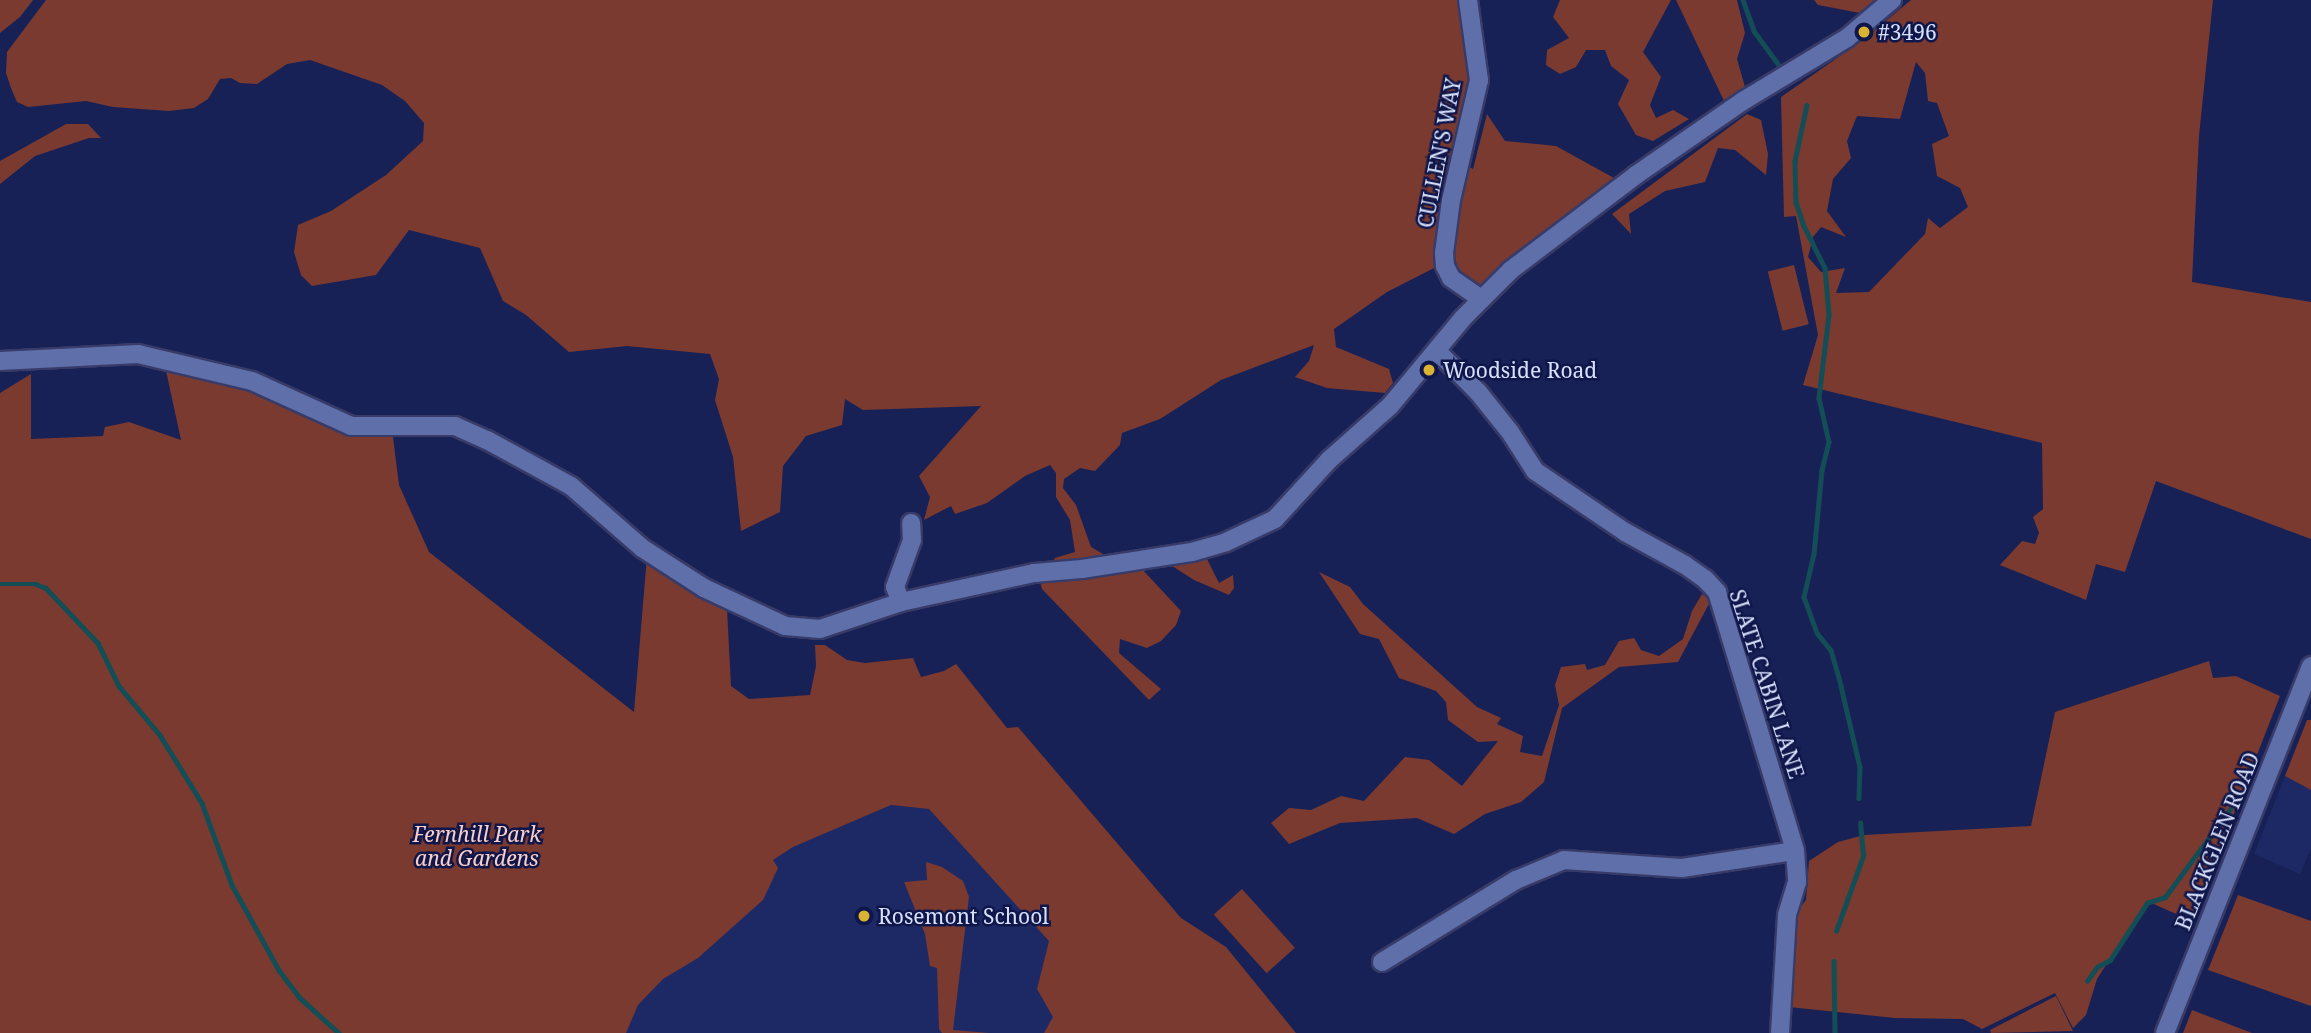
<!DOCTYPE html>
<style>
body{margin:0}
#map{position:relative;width:2311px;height:1033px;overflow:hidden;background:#172155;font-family:"Noto Serif",serif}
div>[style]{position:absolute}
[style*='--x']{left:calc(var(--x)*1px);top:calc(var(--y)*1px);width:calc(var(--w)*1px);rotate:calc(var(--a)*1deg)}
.built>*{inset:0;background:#1d2964}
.green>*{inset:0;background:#7a3a30;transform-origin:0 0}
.stream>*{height:4.5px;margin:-2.25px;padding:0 2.25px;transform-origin:2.25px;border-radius:2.25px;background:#134d56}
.roads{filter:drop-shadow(2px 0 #383b68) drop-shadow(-2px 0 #383b68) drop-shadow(0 2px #383b68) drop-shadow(0 -2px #383b68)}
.minor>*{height:18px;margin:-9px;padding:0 9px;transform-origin:9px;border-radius:9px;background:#5e6faa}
.dots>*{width:19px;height:19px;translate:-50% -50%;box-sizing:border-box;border:4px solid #0f164a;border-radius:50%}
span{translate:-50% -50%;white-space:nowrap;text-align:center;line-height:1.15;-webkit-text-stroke:5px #0f164a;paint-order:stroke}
.poi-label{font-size:21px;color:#d8e1fc}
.left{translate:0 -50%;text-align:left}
.street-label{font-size:21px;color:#d8e1fc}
.park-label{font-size:21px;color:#fbcfc7;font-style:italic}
</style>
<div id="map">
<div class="built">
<div style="clip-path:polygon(2285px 776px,2311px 790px,2311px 848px,2300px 874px,2254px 854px)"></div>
<div style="clip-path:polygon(891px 805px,929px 809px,1050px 941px,1037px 989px,1054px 1017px,1044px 1033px,611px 1033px,723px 891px,792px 847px)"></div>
</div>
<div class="green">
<div style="clip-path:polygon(0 0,33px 0,20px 17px,0 33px)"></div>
<div style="clip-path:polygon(46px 0,1460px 0,1473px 74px,1440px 265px,1387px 292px,1334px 329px,1336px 347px,1389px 369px,1393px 383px,1385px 393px,1327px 388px,1295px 377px,1309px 361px,1314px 345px,1221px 380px,1160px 419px,1122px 433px,1120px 445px,1095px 471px,1080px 468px,1064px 479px,1063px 488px,1076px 505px,1091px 547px,1103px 554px,1095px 561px,1052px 563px,1055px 558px,1075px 552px,1070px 520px,1056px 497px,1056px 473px,1050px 465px,1025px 476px,987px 503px,955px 514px,951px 506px,924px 520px,930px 497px,919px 476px,981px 406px,863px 410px,845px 399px,842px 425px,806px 436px,783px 466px,780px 512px,741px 531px,733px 457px,715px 400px,719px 379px,710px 354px,627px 346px,569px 352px,526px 315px,503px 301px,480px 248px,409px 230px,376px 275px,312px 286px,301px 275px,294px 252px,298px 225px,331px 211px,386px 175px,423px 141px,424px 123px,405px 101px,382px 85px,310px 60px,287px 64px,257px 84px,240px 83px,231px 78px,220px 79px,208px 99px,194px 108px,169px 111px,113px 107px,86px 101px,28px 107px,17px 102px,11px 88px,6px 73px,7px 52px)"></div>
<div style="clip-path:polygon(1560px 0,1671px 0,1643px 52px,1661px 77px,1650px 105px,1656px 118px,1673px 110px,1689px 119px,1653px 141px,1636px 135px,1618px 104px,1629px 80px,1611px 66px,1605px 50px,1586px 50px,1576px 67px,1560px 74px,1546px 65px,1547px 50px,1569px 38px,1553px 17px)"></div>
<div style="clip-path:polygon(1676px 0,1737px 0,1745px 33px,1737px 59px,1747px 94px,1726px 105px)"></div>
<div style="clip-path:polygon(1814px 0,1879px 0,1860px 13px,1818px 5px)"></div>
<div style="clip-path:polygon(evenodd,1911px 0,2213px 0,2199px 136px,2192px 282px,2311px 302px,2311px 539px,2156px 481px,2125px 572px,2096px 564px,2086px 600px,2000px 565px,2022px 541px,2035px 544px,2039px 533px,2033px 517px,2043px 509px,2042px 443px,1803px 385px,1818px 335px,1796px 216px,1784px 217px,1781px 97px,1863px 40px,1911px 0,1916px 62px,1925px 73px,1928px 101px,1937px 103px,1949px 136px,1932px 144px,1937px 176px,1960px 188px,1968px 207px,1940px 228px,1928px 218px,1925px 234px,1869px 292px,1836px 293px,1845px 268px,1821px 272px,1808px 257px,1813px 237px,1821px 227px,1846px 237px,1827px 211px,1833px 179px,1851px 158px,1847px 141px,1857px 116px,1900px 119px,1916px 62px)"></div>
<div style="clip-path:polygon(1487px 114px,1505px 141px,1556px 146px,1614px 178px,1480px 288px,1470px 285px,1449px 264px,1460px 176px,1468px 166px,1473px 169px)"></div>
<div style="clip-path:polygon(1747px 114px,1761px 120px,1768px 154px,1766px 175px,1735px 150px,1718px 148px,1705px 182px,1665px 191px,1629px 214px,1631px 234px,1612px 214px)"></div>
<div style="clip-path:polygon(66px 124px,88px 124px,101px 138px,89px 138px,35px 156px,0 184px,0 161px)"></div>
<div style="left:1794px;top:265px;width:61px;height:27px;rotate:76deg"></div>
<div style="clip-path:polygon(165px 366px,264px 393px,338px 431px,353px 435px,393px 437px,399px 485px,429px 552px,634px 712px,647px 556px,682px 584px,727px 609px,731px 686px,749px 699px,810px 695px,816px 666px,815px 645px,825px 645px,847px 660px,865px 663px,913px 658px,921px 677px,944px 671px,956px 664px,1007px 728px,1018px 727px,1181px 918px,1226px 947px,1296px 1033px,1044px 1033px,1053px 1017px,1037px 989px,1049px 941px,929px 809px,891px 805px,793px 847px,773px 860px,778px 868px,763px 900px,698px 958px,663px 979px,638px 1005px,626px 1033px,0 1033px,0 393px,31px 374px,31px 439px,103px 436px,105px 427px,129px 422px,181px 440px)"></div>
<div style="clip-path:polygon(1204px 553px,1219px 583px,1233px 575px,1234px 588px,1229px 595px,1194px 580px,1166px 562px)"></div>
<div style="clip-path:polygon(1141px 568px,1181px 611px,1176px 625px,1161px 641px,1147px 648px,1120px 639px,1119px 653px,1161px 689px,1149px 700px,1042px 589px,1039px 578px)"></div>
<div style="clip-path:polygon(1319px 572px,1350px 587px,1363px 604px,1477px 707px,1501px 718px,1497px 724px,1523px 736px,1520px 752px,1542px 756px,1559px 705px,1555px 685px,1561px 667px,1585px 664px,1587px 670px,1605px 665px,1619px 641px,1634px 638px,1641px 650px,1659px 656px,1683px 639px,1692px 611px,1702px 594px,1711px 600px,1678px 662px,1619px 667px,1562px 708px,1544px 782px,1521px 802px,1485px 814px,1454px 834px,1417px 818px,1340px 823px,1289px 844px,1271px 823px,1289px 808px,1311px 810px,1341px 796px,1364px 801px,1405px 757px,1429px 760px,1462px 786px,1498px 741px,1478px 742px,1448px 720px,1446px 702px,1436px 691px,1399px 678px,1379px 639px,1360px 634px)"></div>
<div style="clip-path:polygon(2209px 661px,2213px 678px,2236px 676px,2280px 696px,2192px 921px,2147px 901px,2097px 979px,2086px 1015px,2073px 1028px,2055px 993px,1982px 1029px,1963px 1019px,1895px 1018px,1789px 1007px,1794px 915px,1806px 900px,1809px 861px,1838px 842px,1864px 835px,2031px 826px,2055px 712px)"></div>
<div style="clip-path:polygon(2307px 720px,2311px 720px,2311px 790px,2285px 776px)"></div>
<div style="clip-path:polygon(926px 862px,942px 867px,963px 881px,969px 897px,953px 1030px,989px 1033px,942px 1033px,939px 1029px,937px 968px,930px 966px,925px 934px,904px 882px,927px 880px)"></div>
<div style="left:1242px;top:889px;width:79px;height:38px;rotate:48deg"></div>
<div style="clip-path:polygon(2238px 895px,2311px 921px,2311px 1006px,2208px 970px)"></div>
<div style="clip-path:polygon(2056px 996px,2073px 1031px,1991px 1033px,1990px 1030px)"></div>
<div style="clip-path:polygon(2192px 1010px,2252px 1033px,2183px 1033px)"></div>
</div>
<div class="stream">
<div style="--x:1743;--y:0;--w:33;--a:70"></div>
<div style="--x:1754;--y:31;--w:51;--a:53.8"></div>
<div style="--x:1807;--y:105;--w:57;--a:102.1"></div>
<div style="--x:1795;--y:161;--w:41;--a:88.6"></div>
<div style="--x:1796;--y:202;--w:25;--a:72"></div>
<div style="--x:1804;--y:226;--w:47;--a:63.4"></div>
<div style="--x:1825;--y:268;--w:47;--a:85.1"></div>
<div style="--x:1829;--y:315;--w:84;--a:96.9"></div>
<div style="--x:1819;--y:398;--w:45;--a:77.2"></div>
<div style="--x:1829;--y:442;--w:29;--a:104"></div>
<div style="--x:1822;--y:470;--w:84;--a:95.4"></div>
<div style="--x:1814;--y:554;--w:44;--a:103.1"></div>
<div style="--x:1804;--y:597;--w:38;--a:70"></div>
<div style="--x:1817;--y:633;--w:22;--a:51"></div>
<div style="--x:1831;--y:650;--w:37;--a:74"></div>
<div style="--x:1841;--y:686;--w:83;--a:76.8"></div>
<div style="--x:1860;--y:767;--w:31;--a:92"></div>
<div style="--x:0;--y:584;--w:36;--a:0"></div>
<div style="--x:36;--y:584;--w:11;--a:22"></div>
<div style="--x:46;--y:588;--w:76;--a:46.6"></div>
<div style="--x:98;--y:643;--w:48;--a:64"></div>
<div style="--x:119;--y:686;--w:64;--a:50.1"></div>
<div style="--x:160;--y:735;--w:80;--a:58.3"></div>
<div style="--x:202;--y:803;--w:87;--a:69.9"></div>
<div style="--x:232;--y:885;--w:97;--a:61.1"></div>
<div style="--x:279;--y:970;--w:34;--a:53"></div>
<div style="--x:299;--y:997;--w:54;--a:42"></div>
<div style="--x:1836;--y:931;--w:80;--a:-70.2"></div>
<div style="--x:1863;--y:856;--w:33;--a:-95"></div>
<div style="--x:1834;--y:961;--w:72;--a:89.2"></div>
<div style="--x:2087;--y:981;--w:17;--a:-54"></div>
<div style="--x:2097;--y:967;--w:15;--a:-28"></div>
<div style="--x:2110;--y:960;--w:68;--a:-57"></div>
<div style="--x:2147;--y:903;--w:19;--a:-18"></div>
<div style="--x:2165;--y:897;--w:109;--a:-53.5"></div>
</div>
<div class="roads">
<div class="minor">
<div style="--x:1468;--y:0;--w:81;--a:82.2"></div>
<div style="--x:1479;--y:80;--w:123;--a:103.1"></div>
<div style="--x:1451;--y:200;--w:53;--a:97.5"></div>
<div style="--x:1444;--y:253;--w:13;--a:86"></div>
<div style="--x:1445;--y:266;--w:13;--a:63"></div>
<div style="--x:1451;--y:278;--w:37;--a:35"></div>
<div style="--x:1437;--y:351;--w:58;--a:45"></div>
<div style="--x:1478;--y:392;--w:51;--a:51.3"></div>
<div style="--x:1510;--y:432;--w:46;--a:57.3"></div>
<div style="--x:1535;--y:471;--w:109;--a:34.1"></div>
<div style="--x:1625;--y:532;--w:68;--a:28.8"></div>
<div style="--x:1685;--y:565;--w:24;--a:35"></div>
<div style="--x:1705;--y:579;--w:18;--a:47"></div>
<div style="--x:1717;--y:592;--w:270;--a:73.2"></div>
<div style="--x:1795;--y:851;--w:31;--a:86"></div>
<div style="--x:1797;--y:882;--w:34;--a:107"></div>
<div style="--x:1787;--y:915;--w:118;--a:93.4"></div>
<div style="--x:0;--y:361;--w:138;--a:-2.9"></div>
<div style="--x:138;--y:354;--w:117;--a:13.3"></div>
<div style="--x:252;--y:381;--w:109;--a:24.4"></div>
<div style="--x:351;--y:426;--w:104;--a:0"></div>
<div style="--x:455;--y:426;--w:35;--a:24"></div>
<div style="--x:487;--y:440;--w:96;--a:28.7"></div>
<div style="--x:571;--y:486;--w:94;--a:41.1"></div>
<div style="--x:642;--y:548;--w:74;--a:32.8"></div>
<div style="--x:704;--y:588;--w:89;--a:25.1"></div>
<div style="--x:785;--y:626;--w:35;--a:5"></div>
<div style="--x:820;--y:629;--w:85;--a:-18.4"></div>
<div style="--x:901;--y:602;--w:136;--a:-12.3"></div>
<div style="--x:1034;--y:573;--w:48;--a:-4.8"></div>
<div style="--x:1082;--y:569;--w:111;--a:-8.8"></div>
<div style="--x:1192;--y:552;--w:35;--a:-16"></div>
<div style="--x:1226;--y:542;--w:54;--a:-25.1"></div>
<div style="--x:1275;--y:519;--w:80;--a:-47.5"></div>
<div style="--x:1329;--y:460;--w:81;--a:-41.5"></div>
<div style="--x:1390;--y:406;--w:114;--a:-50.3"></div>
<div style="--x:1463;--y:318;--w:68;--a:-45"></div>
<div style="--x:1511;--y:270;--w:157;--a:-37.2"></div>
<div style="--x:1636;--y:175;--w:130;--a:-34.7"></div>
<div style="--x:1743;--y:101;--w:122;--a:-31.2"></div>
<div style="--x:1847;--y:38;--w:59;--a:-40.2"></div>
<div style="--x:901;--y:602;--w:16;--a:-112"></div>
<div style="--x:895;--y:587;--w:50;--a:-70.1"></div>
<div style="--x:912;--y:540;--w:17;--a:-93"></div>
<div style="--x:1382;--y:962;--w:157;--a:-31.5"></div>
<div style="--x:1516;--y:880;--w:52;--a:-22.6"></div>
<div style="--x:1564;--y:860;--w:118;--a:3.9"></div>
<div style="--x:1682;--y:868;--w:114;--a:-8.6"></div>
<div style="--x:2165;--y:1033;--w:395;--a:-68.3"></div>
</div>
</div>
<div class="dots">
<div style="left:1864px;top:32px;background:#dab333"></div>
<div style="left:1429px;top:370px;background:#dab333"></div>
<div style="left:864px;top:916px;background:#dab333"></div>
</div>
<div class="poi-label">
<span class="left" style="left:1878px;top:32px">#3496</span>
<span class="left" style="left:1443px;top:370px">Woodside Road</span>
<span class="left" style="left:878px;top:916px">Rosemont School</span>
</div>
<div class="street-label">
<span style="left:1439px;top:153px;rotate:-79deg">CULLEN'S WAY</span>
<span style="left:1767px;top:684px;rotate:72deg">SLATE CABIN LANE</span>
<span style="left:2217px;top:841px;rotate:-68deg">BLACKGLEN ROAD</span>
</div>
<div class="park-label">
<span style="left:477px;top:846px">Fernhill Park<br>and Gardens</span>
</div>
</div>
